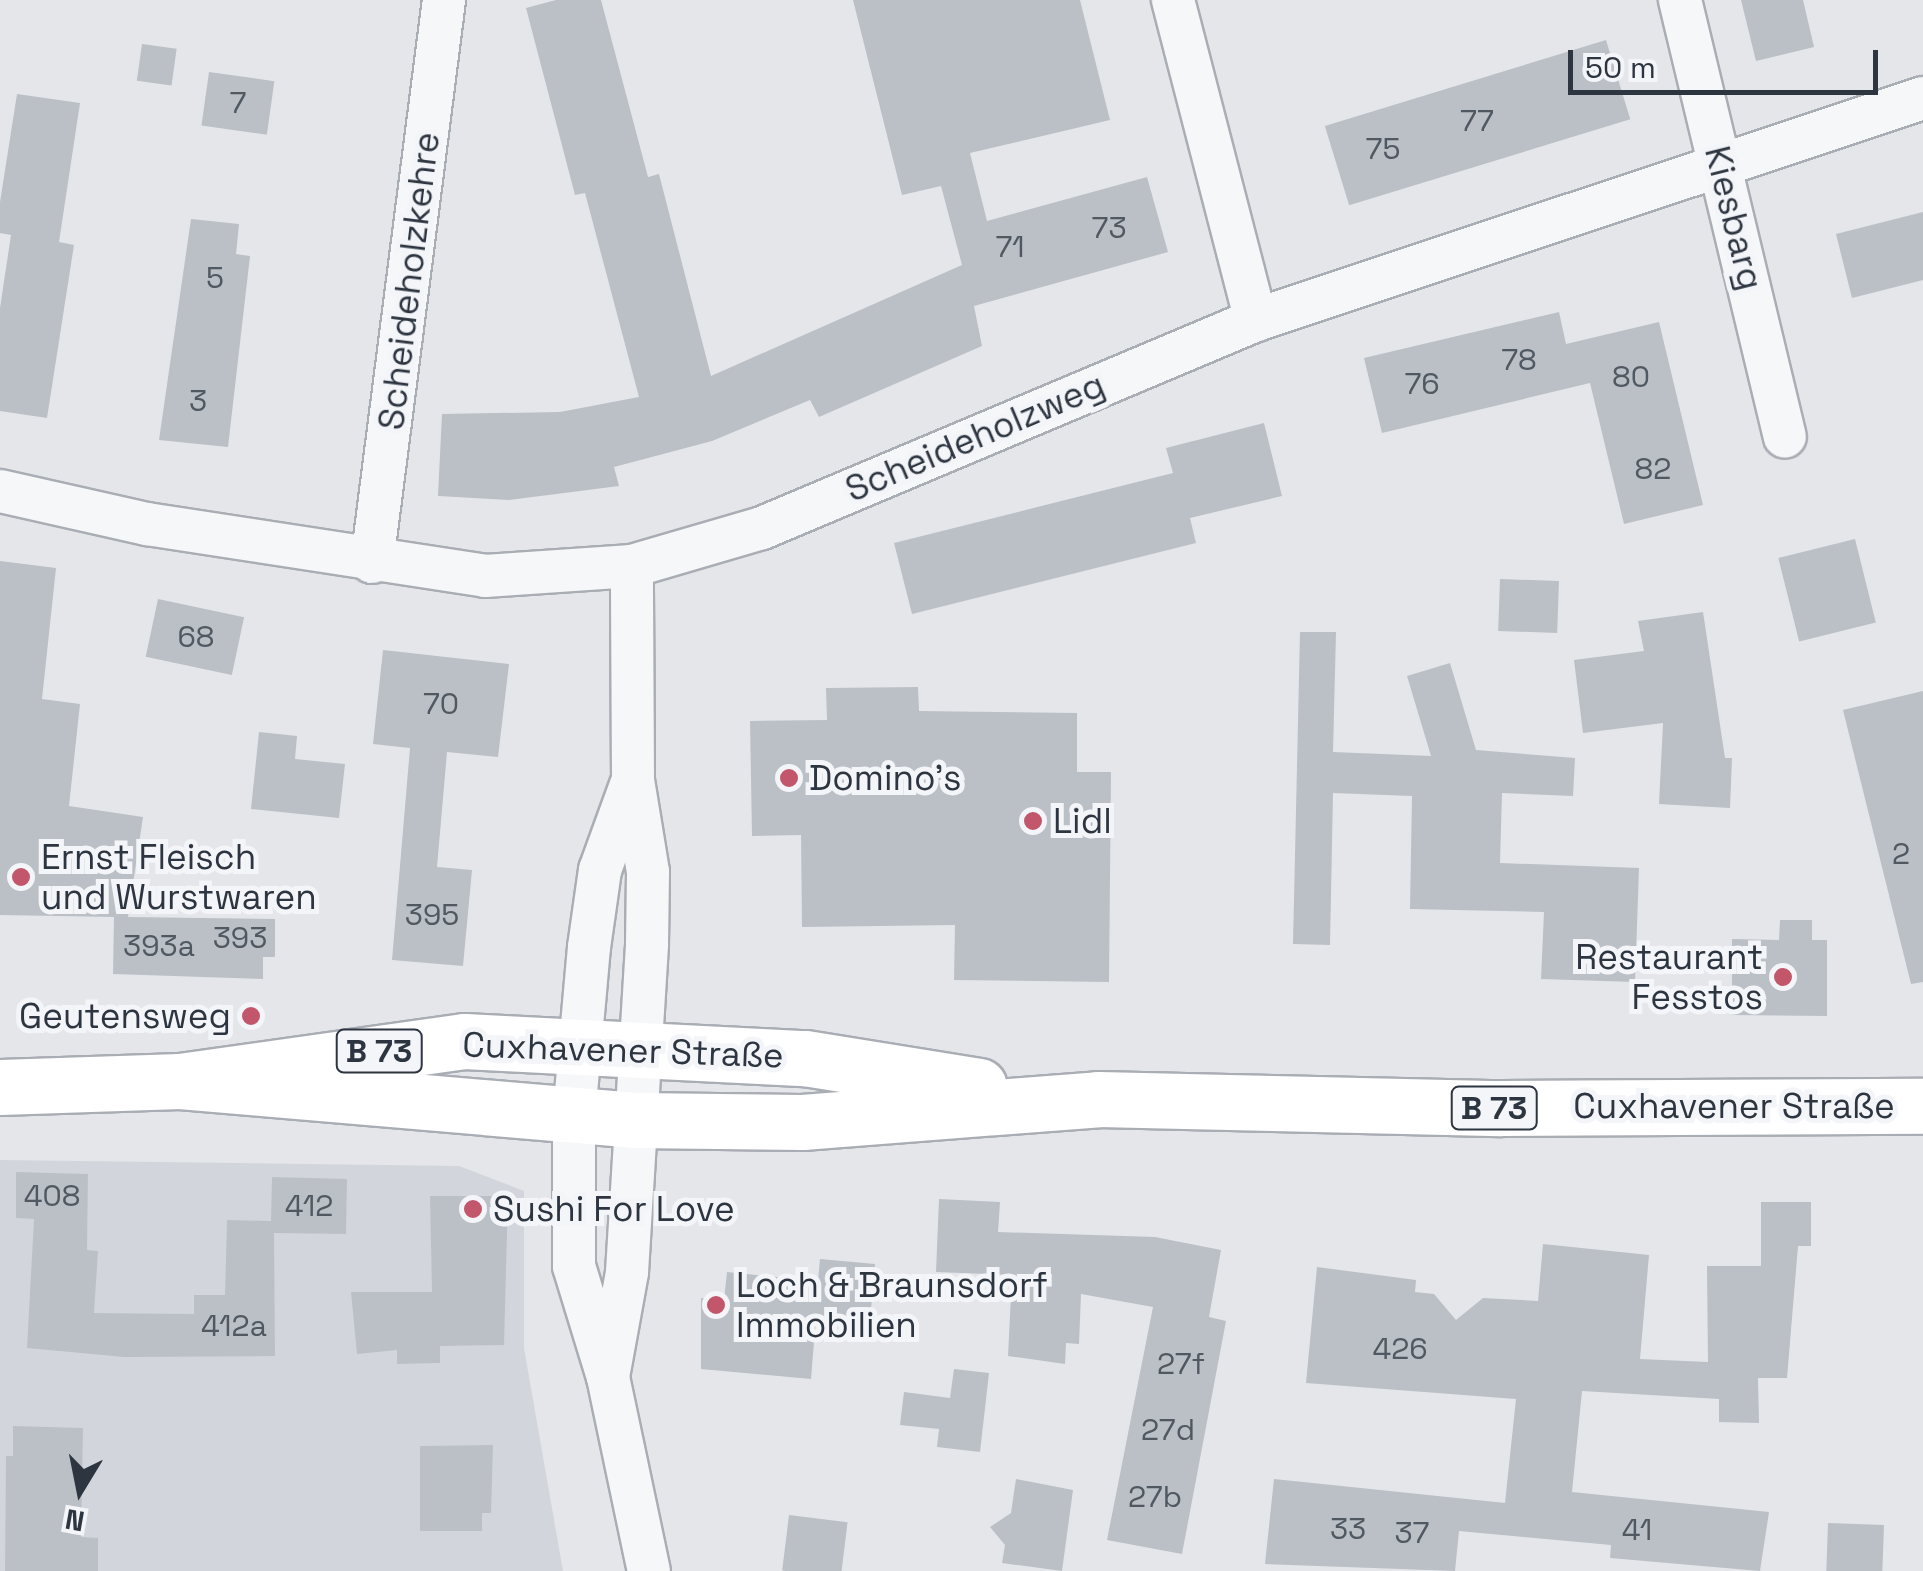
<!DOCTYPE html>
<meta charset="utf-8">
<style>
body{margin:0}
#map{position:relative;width:1923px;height:1571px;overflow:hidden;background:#e4e6ea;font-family:"Space Grotesk",sans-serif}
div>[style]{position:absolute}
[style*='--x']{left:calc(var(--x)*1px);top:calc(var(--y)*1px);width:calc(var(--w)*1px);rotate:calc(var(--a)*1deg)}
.built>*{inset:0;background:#d2d6dc}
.building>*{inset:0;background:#bbc0c7;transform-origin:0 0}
.roads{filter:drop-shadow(2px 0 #a9adb4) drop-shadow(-2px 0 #a9adb4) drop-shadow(0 2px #a9adb4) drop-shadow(0 -2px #a9adb4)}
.street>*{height:42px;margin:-21px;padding:0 21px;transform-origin:21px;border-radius:21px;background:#f6f7f9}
.primary>*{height:55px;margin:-27.5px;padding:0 27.5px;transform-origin:27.5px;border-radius:27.5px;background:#fff}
.dots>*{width:28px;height:28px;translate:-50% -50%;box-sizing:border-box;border:5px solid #f3f5f8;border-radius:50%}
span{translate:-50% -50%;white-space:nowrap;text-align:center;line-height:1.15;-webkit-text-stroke:10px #f3f5f8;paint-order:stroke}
.number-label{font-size:30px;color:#505862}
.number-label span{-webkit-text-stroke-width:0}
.shield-label span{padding:2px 8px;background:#f3f5f8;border:2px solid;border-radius:8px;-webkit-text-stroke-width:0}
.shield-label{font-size:32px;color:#2d3541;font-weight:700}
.street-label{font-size:35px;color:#2d3541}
.poi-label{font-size:35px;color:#2d3541}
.left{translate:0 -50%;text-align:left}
.right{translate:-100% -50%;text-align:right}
.north{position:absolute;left:30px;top:1441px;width:100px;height:100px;-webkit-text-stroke:8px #f3f5f8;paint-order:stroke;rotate:190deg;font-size:28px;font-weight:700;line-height:40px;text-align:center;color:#2d3541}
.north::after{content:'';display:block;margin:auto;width:35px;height:45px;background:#2d3541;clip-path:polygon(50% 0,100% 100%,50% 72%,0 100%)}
.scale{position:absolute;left:1568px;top:50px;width:310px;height:45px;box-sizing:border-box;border:5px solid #2d3541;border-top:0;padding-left:12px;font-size:30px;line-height:35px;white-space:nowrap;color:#2d3541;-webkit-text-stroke:8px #f3f5f8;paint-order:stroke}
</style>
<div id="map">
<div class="built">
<div style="clip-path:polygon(0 1160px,459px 1166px,524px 1191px,524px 1348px,563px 1571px,0 1571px)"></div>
</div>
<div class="building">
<div style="clip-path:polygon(556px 0,601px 0,648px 177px,659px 174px,711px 376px,962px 265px,941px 186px,902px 195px,853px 0,1080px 0,1110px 120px,970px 153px,987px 221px,1147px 177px,1168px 252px,974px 306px,982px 346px,819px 417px,810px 400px,712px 441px,614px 467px,619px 486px,509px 500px,438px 496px,442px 414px,560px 412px,639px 397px,585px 193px,575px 195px,526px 8px)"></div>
<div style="clip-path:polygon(1741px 0,1803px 0,1814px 47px,1756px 61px)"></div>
<div style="left:1606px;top:40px;width:83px;height:294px;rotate:73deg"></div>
<div style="left:142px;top:44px;width:35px;height:37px;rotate:8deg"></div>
<div style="left:209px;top:72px;width:66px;height:54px;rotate:8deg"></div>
<div style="clip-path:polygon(17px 94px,80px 103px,59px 242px,74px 245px,47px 418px,0 411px,0 308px,11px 235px,0 233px,0 202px)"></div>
<div style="clip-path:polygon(1923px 212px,1923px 280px,1852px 298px,1836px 234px)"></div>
<div style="clip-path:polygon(191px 219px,239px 224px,236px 254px,250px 256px,228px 447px,159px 440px)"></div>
<div style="clip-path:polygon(1559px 312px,1566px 344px,1659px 322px,1703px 505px,1624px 524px,1590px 383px,1382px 433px,1364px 358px)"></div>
<div style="clip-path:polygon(1264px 423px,1282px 496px,1190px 518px,1196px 543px,912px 614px,894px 543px,1173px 473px,1166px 448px)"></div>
<div style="left:1855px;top:539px;width:86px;height:79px;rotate:76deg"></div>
<div style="clip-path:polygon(0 561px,56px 568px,42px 699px,80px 704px,69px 806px,143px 817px,128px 917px,275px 919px,275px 957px,263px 957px,263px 979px,113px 974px,114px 917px,0 915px)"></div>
<div style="left:1500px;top:579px;width:59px;height:52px;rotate:2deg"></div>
<div style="left:158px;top:599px;width:88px;height:59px;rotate:12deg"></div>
<div style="clip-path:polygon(1703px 612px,1725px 758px,1732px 758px,1730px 808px,1659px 804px,1663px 723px,1583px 733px,1574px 660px,1644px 651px,1638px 621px)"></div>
<div style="clip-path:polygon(1300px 632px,1336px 632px,1333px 752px,1431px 756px,1407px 676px,1450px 663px,1476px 750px,1575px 758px,1573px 796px,1502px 793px,1500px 863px,1639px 868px,1635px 982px,1541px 979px,1544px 912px,1410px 909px,1412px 796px,1333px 793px,1330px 945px,1293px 944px)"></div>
<div style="clip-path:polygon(383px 650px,509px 664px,498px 757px,447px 752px,437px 867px,472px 870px,463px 966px,392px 960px,410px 748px,373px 744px)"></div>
<div style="clip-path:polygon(918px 687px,919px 711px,1077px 713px,1077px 772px,1111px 772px,1109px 982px,954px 980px,955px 925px,802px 927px,801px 835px,752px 836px,750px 721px,827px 720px,826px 688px)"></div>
<div style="clip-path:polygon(1923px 691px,1923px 982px,1911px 984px,1843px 710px)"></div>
<div style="clip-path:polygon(259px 732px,297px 736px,295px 759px,345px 764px,339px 818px,251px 809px)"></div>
<div style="clip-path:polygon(1780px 920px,1812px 920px,1812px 940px,1827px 940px,1827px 1016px,1732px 1015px,1732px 939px,1779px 940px)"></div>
<div style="clip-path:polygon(16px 1172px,88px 1174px,87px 1250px,98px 1251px,94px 1313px,194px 1314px,194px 1295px,225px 1295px,227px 1220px,271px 1221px,272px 1177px,347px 1179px,346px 1234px,274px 1233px,275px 1356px,124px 1357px,27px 1348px,34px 1219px,16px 1218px)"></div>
<div style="clip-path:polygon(430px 1196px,508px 1196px,504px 1345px,440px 1346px,440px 1363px,397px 1364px,397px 1350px,357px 1354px,351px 1292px,432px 1292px)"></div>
<div style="clip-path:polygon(939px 1199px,1000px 1202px,998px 1232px,1155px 1237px,1221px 1250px,1209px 1317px,1226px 1321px,1182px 1554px,1107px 1540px,1153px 1307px,1081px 1294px,1079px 1344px,1066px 1343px,1065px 1364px,1008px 1356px,1012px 1275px,936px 1272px)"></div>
<div style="clip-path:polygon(1761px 1202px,1811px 1202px,1811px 1246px,1798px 1246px,1787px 1378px,1758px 1378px,1759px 1423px,1719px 1422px,1719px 1399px,1582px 1391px,1572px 1492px,1769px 1512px,1760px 1571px,1610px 1558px,1611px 1545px,1459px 1531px,1455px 1571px,1265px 1564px,1274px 1479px,1505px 1503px,1516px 1399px,1306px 1383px,1317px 1267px,1416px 1280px,1415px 1292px,1434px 1294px,1456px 1320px,1483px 1298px,1538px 1301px,1543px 1244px,1649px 1255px,1640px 1359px,1708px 1362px,1707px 1266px,1761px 1266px)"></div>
<div style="clip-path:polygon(820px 1259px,875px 1264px,870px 1321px,816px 1317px,811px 1379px,701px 1369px,701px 1298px,724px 1300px,727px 1272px,818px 1281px)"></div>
<div style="clip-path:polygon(954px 1369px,989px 1373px,980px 1452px,937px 1447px,939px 1429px,900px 1425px,904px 1392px,950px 1398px)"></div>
<div style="clip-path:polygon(13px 1426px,83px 1428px,81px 1537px,98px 1538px,98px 1571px,5px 1571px,6px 1456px,13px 1456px)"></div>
<div style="clip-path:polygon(493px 1445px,491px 1513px,482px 1513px,482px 1531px,420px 1531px,420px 1446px)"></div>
<div style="clip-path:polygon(1016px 1479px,1073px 1490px,1062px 1571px,1002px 1563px,1005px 1545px,990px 1527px,1011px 1513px)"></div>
<div style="left:789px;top:1515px;width:59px;height:56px;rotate:7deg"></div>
<div style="left:1828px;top:1523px;width:56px;height:48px;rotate:2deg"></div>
</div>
<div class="roads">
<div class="street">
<div style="--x:1173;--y:0;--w:331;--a:75.5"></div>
<div style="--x:1680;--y:0;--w:449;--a:76.5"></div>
<div style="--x:0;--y:491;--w:151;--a:12.7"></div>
<div style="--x:147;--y:524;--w:342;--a:8.7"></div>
<div style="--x:485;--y:576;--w:147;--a:-3.9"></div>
<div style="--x:632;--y:566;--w:135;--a:-16.3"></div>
<div style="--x:762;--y:528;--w:536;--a:-22.83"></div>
<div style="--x:1256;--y:320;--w:703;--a:-18.41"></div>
<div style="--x:372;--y:562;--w:567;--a:-82.7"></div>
<div style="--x:631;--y:785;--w:90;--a:110"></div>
<div style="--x:600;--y:870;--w:78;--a:98.1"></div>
<div style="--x:589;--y:947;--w:169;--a:95.1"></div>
<div style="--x:574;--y:1115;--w:151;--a:90"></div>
<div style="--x:574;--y:1266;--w:116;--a:73"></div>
<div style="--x:608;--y:1377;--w:198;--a:78.1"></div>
<div style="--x:608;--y:1377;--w:107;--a:-79.7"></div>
<div style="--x:627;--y:1272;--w:329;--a:-86.5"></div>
<div style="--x:647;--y:944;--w:72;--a:-89.2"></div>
<div style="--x:648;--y:872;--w:93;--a:-99.3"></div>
<div style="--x:633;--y:780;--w:214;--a:-90.3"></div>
</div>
<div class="primary">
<div style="--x:180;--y:1081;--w:456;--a:4.9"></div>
<div style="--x:634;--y:1120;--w:168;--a:0.7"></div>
<div style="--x:802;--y:1122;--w:297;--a:-4.4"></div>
<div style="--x:1098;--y:1099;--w:403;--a:1.3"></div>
<div style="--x:1501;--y:1108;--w:422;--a:-0.3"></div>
<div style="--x:0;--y:1087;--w:180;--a:-1.9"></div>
<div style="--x:180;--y:1081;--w:287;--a:-8"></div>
<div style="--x:464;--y:1041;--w:341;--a:2.9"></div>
<div style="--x:805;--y:1058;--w:176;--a:9.1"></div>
</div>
</div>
<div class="dots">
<div style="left:789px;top:778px;background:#c2566b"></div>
<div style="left:1033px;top:821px;background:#c2566b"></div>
<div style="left:21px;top:877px;background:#c2566b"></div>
<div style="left:1783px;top:977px;background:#c2566b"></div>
<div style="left:251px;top:1016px;background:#c2566b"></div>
<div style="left:473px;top:1209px;background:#c2566b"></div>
<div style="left:716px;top:1305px;background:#c2566b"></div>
</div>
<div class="number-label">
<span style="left:238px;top:103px">7</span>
<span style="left:1477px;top:121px">77</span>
<span style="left:1383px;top:149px">75</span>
<span style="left:1109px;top:228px">73</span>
<span style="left:1010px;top:247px">71</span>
<span style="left:215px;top:278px">5</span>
<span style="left:1519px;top:360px">78</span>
<span style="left:1631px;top:377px">80</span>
<span style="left:1422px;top:384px">76</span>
<span style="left:198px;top:401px">3</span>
<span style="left:1653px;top:469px">82</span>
<span style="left:196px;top:637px">68</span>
<span style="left:441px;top:704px">70</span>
<span style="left:1901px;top:854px">2</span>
<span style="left:432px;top:915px">395</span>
<span style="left:240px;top:938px">393</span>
<span style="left:159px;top:946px">393a</span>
<span style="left:52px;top:1196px">408</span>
<span style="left:309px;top:1206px">412</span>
<span style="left:234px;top:1326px">412a</span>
<span style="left:1400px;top:1349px">426</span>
<span style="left:1181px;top:1364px">27f</span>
<span style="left:1168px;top:1430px">27d</span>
<span style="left:1155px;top:1497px">27b</span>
<span style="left:1348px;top:1529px">33</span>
<span style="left:1637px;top:1530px">41</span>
<span style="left:1412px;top:1533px">37</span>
</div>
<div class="shield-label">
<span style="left:379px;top:1051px">B 73</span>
<span style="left:1494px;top:1108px">B 73</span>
</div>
<div class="street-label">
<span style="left:1734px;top:218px;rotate:76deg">Kiesbarg</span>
<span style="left:409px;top:281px;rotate:-83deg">Scheideholzkehre</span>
<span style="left:975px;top:437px;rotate:-23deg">Scheideholzweg</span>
<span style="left:623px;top:1050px;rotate:2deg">Cuxhavener Straße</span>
<span style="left:1734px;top:1106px">Cuxhavener Straße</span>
</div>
<div class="poi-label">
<span class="left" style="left:809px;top:778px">Domino's</span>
<span class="left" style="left:1053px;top:821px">Lidl</span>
<span class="left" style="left:41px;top:877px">Ernst Fleisch<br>und Wurstwaren</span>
<span class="right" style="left:1763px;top:977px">Restaurant<br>Fesstos</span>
<span class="right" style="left:231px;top:1016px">Geutensweg</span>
<span class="left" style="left:493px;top:1209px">Sushi For Love</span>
<span class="left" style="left:736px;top:1305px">Loch &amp; Braunsdorf<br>Immobilien</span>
</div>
<div class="north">N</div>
<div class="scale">50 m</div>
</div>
